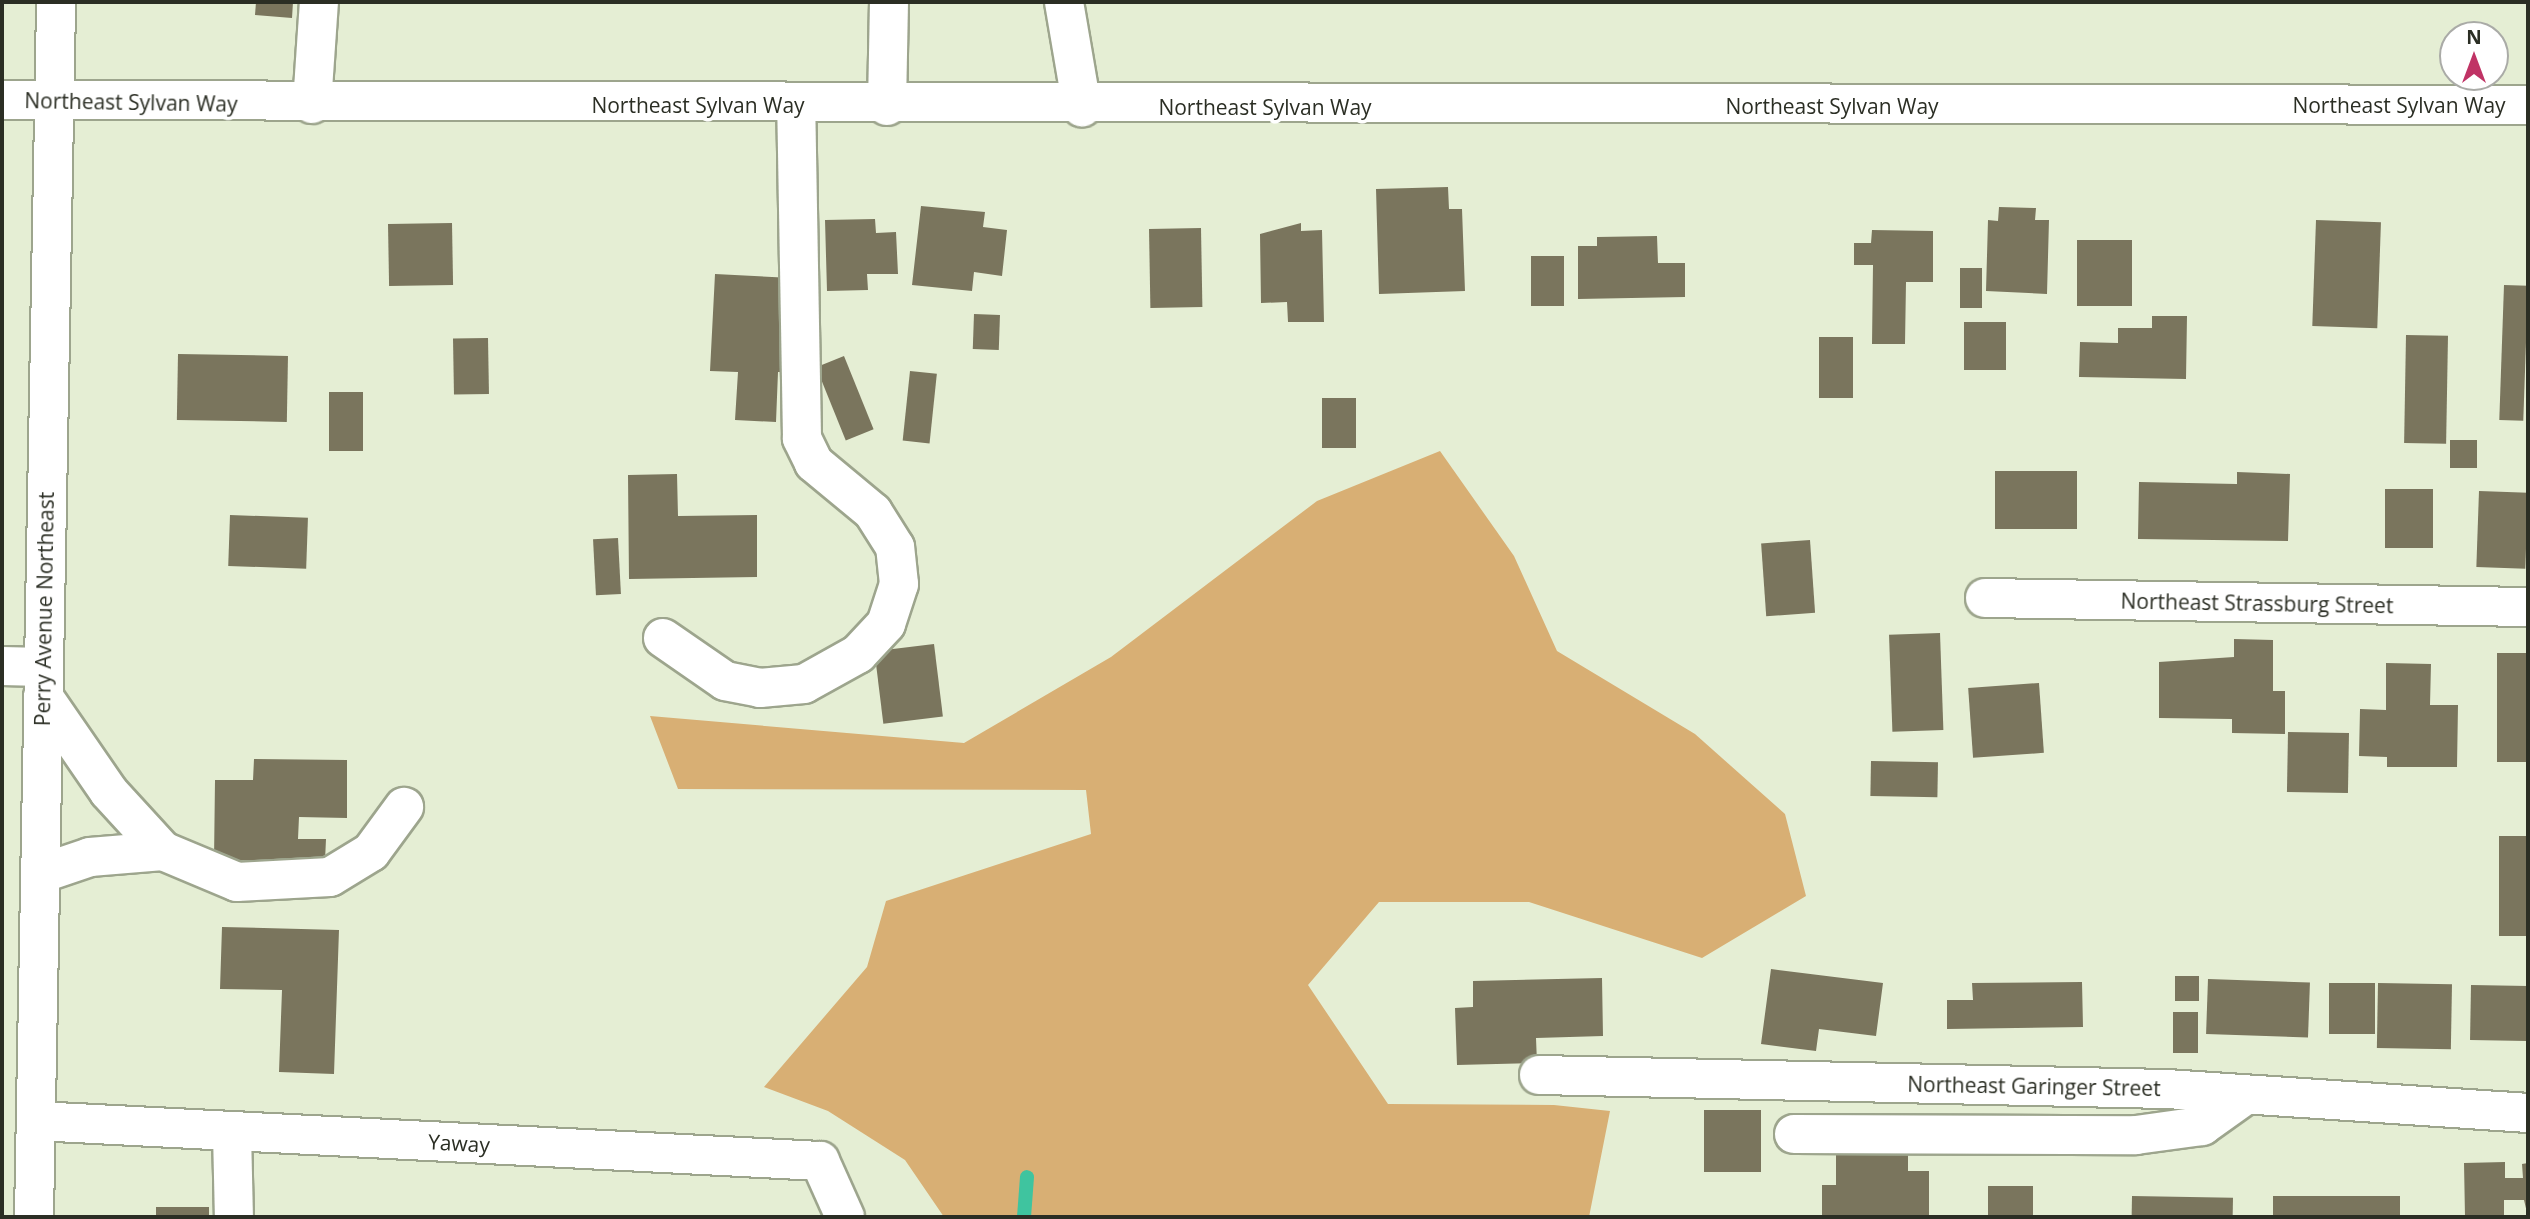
<!DOCTYPE html>
<style>
body{margin:0}
#map{position:relative;width:2530px;height:1219px;overflow:hidden;background:#e5eed4;font-family:"Open Sans",sans-serif}
div>[style]{position:absolute}
[style*='--x']{left:calc(var(--x)*1px);top:calc(var(--y)*1px);width:calc(var(--w)*1px);rotate:calc(var(--a)*1deg)}
.green>*{inset:0;background:#d8af74}
.stream>*{height:14px;margin:-7px;padding:0 7px;transform-origin:7px;border-radius:7px;background:#3fc49f}
.building>*{inset:0;background:#7a755d;transform-origin:0 0}
.roads{filter:drop-shadow(2px 0 #9da58d) drop-shadow(-2px 0 #9da58d) drop-shadow(0 2px #9da58d) drop-shadow(0 -2px #9da58d)}
.minor>*{height:38px;margin:-19px;padding:0 19px;transform-origin:19px;border-radius:19px;background:#fff}
.major>*{height:38px;margin:-19px;padding:0 19px;transform-origin:19px;border-radius:19px;background:#fff}
span{translate:-50% -50%;white-space:nowrap;text-align:center;line-height:1.15;-webkit-text-stroke:7px #fff;paint-order:stroke}
.street-label{font-size:21px;color:#2b2e24}
.frame{position:absolute;inset:0;border:4px solid #2b2e24;pointer-events:none}
.north{position:absolute;left:2439px;top:21px;width:70px;height:70px;box-sizing:border-box;background:#fff;border:2px solid #aaaba7;border-radius:50%;rotate:0deg;font-size:19px;font-weight:700;line-height:28px;text-align:center;color:#2b2e24}
.north::after{content:'';display:block;margin:auto;width:24px;height:32px;background:#c03365;clip-path:polygon(50% 0,100% 100%,50% 72%,0 100%)}
</style>
<div id="map">
<div class="green">
<div style="clip-path:polygon(1440px 451px,1514px 556px,1557px 651px,1695px 734px,1785px 814px,1806px 896px,1702px 958px,1529px 902px,1379px 902px,1308px 985px,1388px 1104px,1554px 1105px,1610px 1111px,1589px 1217px,944px 1217px,905px 1160px,828px 1111px,764px 1087px,867px 967px,886px 901px,1091px 834px,1086px 790px,678px 789px,650px 716px,964px 743px,1111px 657px,1317px 501px)"></div>
</div>
<div class="stream">
<div style="--x:1024;--y:1217;--w:40;--a:-85.7"></div>
</div>
<div class="building">
<div style="clip-path:polygon(256px 2px,293px 2px,292px 18px,255px 15px)"></div>
<div style="clip-path:polygon(1448px 187px,1449px 209px,1462px 209px,1465px 291px,1379px 294px,1376px 189px)"></div>
<div style="clip-path:polygon(921px 206px,985px 212px,983px 227px,1007px 230px,1002px 276px,974px 272px,972px 291px,912px 285px)"></div>
<div style="clip-path:polygon(1999px 207px,2036px 208px,2035px 220px,2049px 220px,2047px 294px,1986px 291px,1988px 220px,1998px 221px)"></div>
<div style="clip-path:polygon(875px 219px,876px 233px,896px 232px,898px 274px,867px 274px,868px 290px,827px 291px,825px 220px)"></div>
<div style="left:2316px;top:220px;width:65px;height:106px;rotate:2deg"></div>
<div style="left:452px;top:223px;width:62px;height:64px;rotate:89deg"></div>
<div style="clip-path:polygon(1301px 223px,1301px 231px,1322px 230px,1324px 322px,1288px 322px,1287px 302px,1261px 303px,1260px 234px)"></div>
<div style="left:1201px;top:228px;width:79px;height:52px;rotate:89deg"></div>
<div style="clip-path:polygon(1872px 230px,1933px 231px,1933px 282px,1906px 282px,1905px 344px,1872px 344px,1873px 265px,1854px 265px,1854px 243px,1871px 243px)"></div>
<div style="clip-path:polygon(1657px 236px,1658px 263px,1685px 263px,1685px 297px,1578px 299px,1578px 246px,1597px 246px,1597px 237px)"></div>
<div style="left:2077px;top:240px;width:55px;height:66px"></div>
<div style="left:1531px;top:256px;width:33px;height:50px"></div>
<div style="left:1960px;top:268px;width:22px;height:40px"></div>
<div style="clip-path:polygon(715px 274px,792px 278px,788px 372px,778px 372px,776px 422px,735px 420px,738px 372px,710px 371px)"></div>
<div style="left:2504px;top:285px;width:24px;height:135px;rotate:2deg"></div>
<div style="left:974px;top:314px;width:26px;height:35px;rotate:2deg"></div>
<div style="clip-path:polygon(2152px 316px,2187px 316px,2186px 379px,2079px 377px,2080px 342px,2118px 343px,2118px 328px,2152px 328px)"></div>
<div style="left:1964px;top:322px;width:42px;height:48px"></div>
<div style="left:2406px;top:335px;width:42px;height:108px;rotate:1deg"></div>
<div style="left:1819px;top:337px;width:34px;height:61px"></div>
<div style="left:488px;top:338px;width:56px;height:35px;rotate:89deg"></div>
<div style="left:178px;top:354px;width:110px;height:66px;rotate:1deg"></div>
<div style="left:844px;top:356px;width:79px;height:30px;rotate:68deg"></div>
<div style="left:910px;top:371px;width:27px;height:70px;rotate:6deg"></div>
<div style="left:329px;top:392px;width:34px;height:59px"></div>
<div style="left:1322px;top:398px;width:34px;height:50px"></div>
<div style="left:2450px;top:440px;width:27px;height:28px"></div>
<div style="left:2077px;top:471px;width:58px;height:82px;rotate:90deg"></div>
<div style="clip-path:polygon(2237px 472px,2290px 474px,2288px 541px,2138px 539px,2139px 482px,2237px 484px)"></div>
<div style="clip-path:polygon(677px 474px,678px 516px,757px 515px,757px 577px,629px 579px,628px 475px)"></div>
<div style="left:2385px;top:489px;width:48px;height:59px"></div>
<div style="left:2479px;top:491px;width:49px;height:76px;rotate:2deg"></div>
<div style="left:230px;top:515px;width:78px;height:51px;rotate:2deg"></div>
<div style="left:618px;top:538px;width:56px;height:25px;rotate:87deg"></div>
<div style="left:1810px;top:540px;width:73px;height:49px;rotate:86deg"></div>
<div style="left:1940px;top:633px;width:97px;height:51px;rotate:88deg"></div>
<div style="clip-path:polygon(2234px 639px,2273px 640px,2273px 691px,2285px 691px,2285px 734px,2232px 733px,2232px 719px,2159px 718px,2159px 662px,2234px 657px)"></div>
<div style="left:934px;top:644px;width:73px;height:60px;rotate:83deg"></div>
<div style="left:2497px;top:653px;width:31px;height:109px"></div>
<div style="clip-path:polygon(2386px 663px,2431px 664px,2430px 705px,2458px 705px,2457px 767px,2387px 767px,2387px 757px,2359px 756px,2360px 709px,2386px 710px)"></div>
<div style="left:2039px;top:683px;width:70px;height:71px;rotate:86deg"></div>
<div style="left:2288px;top:732px;width:61px;height:60px;rotate:1deg"></div>
<div style="clip-path:polygon(254px 759px,347px 760px,347px 818px,299px 817px,298px 839px,326px 839px,325px 861px,214px 860px,215px 780px,253px 780px)"></div>
<div style="left:1871px;top:761px;width:67px;height:35px;rotate:1deg"></div>
<div style="left:2499px;top:836px;width:29px;height:100px"></div>
<div style="clip-path:polygon(222px 927px,339px 930px,334px 1074px,279px 1072px,282px 990px,220px 989px)"></div>
<div style="clip-path:polygon(1771px 969px,1883px 983px,1876px 1036px,1819px 1029px,1816px 1051px,1761px 1044px)"></div>
<div style="left:2175px;top:976px;width:24px;height:25px"></div>
<div style="clip-path:polygon(1602px 978px,1603px 1036px,1536px 1038px,1537px 1063px,1457px 1065px,1455px 1008px,1473px 1007px,1473px 981px)"></div>
<div style="left:2208px;top:979px;width:102px;height:55px;rotate:2deg"></div>
<div style="clip-path:polygon(2082px 982px,2083px 1027px,1947px 1029px,1947px 1000px,1973px 1000px,1972px 983px)"></div>
<div style="left:2329px;top:983px;width:46px;height:51px"></div>
<div style="left:2378px;top:983px;width:74px;height:65px;rotate:1deg"></div>
<div style="left:2471px;top:985px;width:57px;height:55px;rotate:1deg"></div>
<div style="left:2173px;top:1012px;width:25px;height:41px"></div>
<div style="left:1704px;top:1110px;width:57px;height:62px"></div>
<div style="clip-path:polygon(1836px 1153px,1908px 1153px,1908px 1171px,1929px 1171px,1929px 1217px,1822px 1217px,1822px 1185px,1836px 1185px)"></div>
<div style="clip-path:polygon(2505px 1162px,2505px 1178px,2523px 1178px,2522px 1164px,2528px 1163px,2528px 1217px,2524px 1200px,2504px 1200px,2504px 1217px,2465px 1217px,2464px 1163px)"></div>
<div style="left:1988px;top:1186px;width:45px;height:31px"></div>
<div style="left:2132px;top:1196px;width:101px;height:21px;rotate:1deg"></div>
<div style="left:2273px;top:1196px;width:127px;height:21px"></div>
<div style="left:209px;top:1207px;width:10px;height:53px;rotate:90deg"></div>
</div>
<div class="roads">
<div class="minor">
<div style="--x:1064;--y:2;--w:107;--a:80.3"></div>
<div style="--x:312;--y:104;--w:102;--a:-86.1"></div>
<div style="--x:887;--y:106;--w:104;--a:-88.9"></div>
<div style="--x:1985;--y:598;--w:543;--a:0.95"></div>
<div style="--x:663;--y:638;--w:75;--a:34.7"></div>
<div style="--x:725;--y:681;--w:36;--a:11"></div>
<div style="--x:760;--y:688;--w:44;--a:-5.2"></div>
<div style="--x:804;--y:684;--w:62;--a:-29.1"></div>
<div style="--x:858;--y:654;--w:41;--a:-47"></div>
<div style="--x:886;--y:624;--w:42;--a:-72"></div>
<div style="--x:899;--y:584;--w:37;--a:-96"></div>
<div style="--x:895;--y:547;--w:41;--a:-122.2"></div>
<div style="--x:873;--y:512;--w:77;--a:-140.3"></div>
<div style="--x:814;--y:463;--w:28;--a:-116"></div>
<div style="--x:802;--y:438;--w:333;--a:-91"></div>
<div style="--x:2;--y:666;--w:41;--a:1.4"></div>
<div style="--x:43;--y:696;--w:116;--a:55.5"></div>
<div style="--x:109;--y:792;--w:80;--a:47.5"></div>
<div style="--x:163;--y:851;--w:80;--a:22.7"></div>
<div style="--x:237;--y:882;--w:93;--a:-3.1"></div>
<div style="--x:330;--y:877;--w:48;--a:-31.4"></div>
<div style="--x:371;--y:852;--w:56;--a:-53.7"></div>
<div style="--x:40;--y:874;--w:53;--a:-18.8"></div>
<div style="--x:90;--y:857;--w:73;--a:-4.7"></div>
<div style="--x:1539;--y:1075;--w:628;--a:1.28"></div>
<div style="--x:2167;--y:1089;--w:362;--a:3.8"></div>
<div style="--x:36;--y:1121;--w:785;--a:2.92"></div>
<div style="--x:820;--y:1161;--w:61;--a:65.9"></div>
<div style="--x:232;--y:1132;--w:85;--a:88.7"></div>
<div style="--x:1794;--y:1134;--w:342;--a:0.2"></div>
<div style="--x:2136;--y:1135;--w:67;--a:-7.8"></div>
<div style="--x:2202;--y:1126;--w:52;--a:-35.5"></div>
</div>
<div class="major">
<div style="--x:2;--y:100;--w:2526;--a:0.11"></div>
<div style="--x:34;--y:1217;--w:1215;--a:-88.96"></div>
</div>
</div>
<div class="street-label">
<span style="left:131px;top:102px;rotate:1deg">Northeast Sylvan Way</span>
<span style="left:698px;top:105px">Northeast Sylvan Way</span>
<span style="left:2399px;top:105px">Northeast Sylvan Way</span>
<span style="left:1832px;top:106px">Northeast Sylvan Way</span>
<span style="left:1265px;top:107px">Northeast Sylvan Way</span>
<span style="left:2257px;top:603px;rotate:1deg">Northeast Strassburg Street</span>
<span style="left:44px;top:609px;rotate:-89deg">Perry Avenue Northeast</span>
<span style="left:2034px;top:1086px;rotate:1deg">Northeast Garinger Street</span>
<span style="left:459px;top:1143px;rotate:3deg">Yaway</span>
</div>
<div class="frame"></div>
<div class="north">N</div>
</div>
